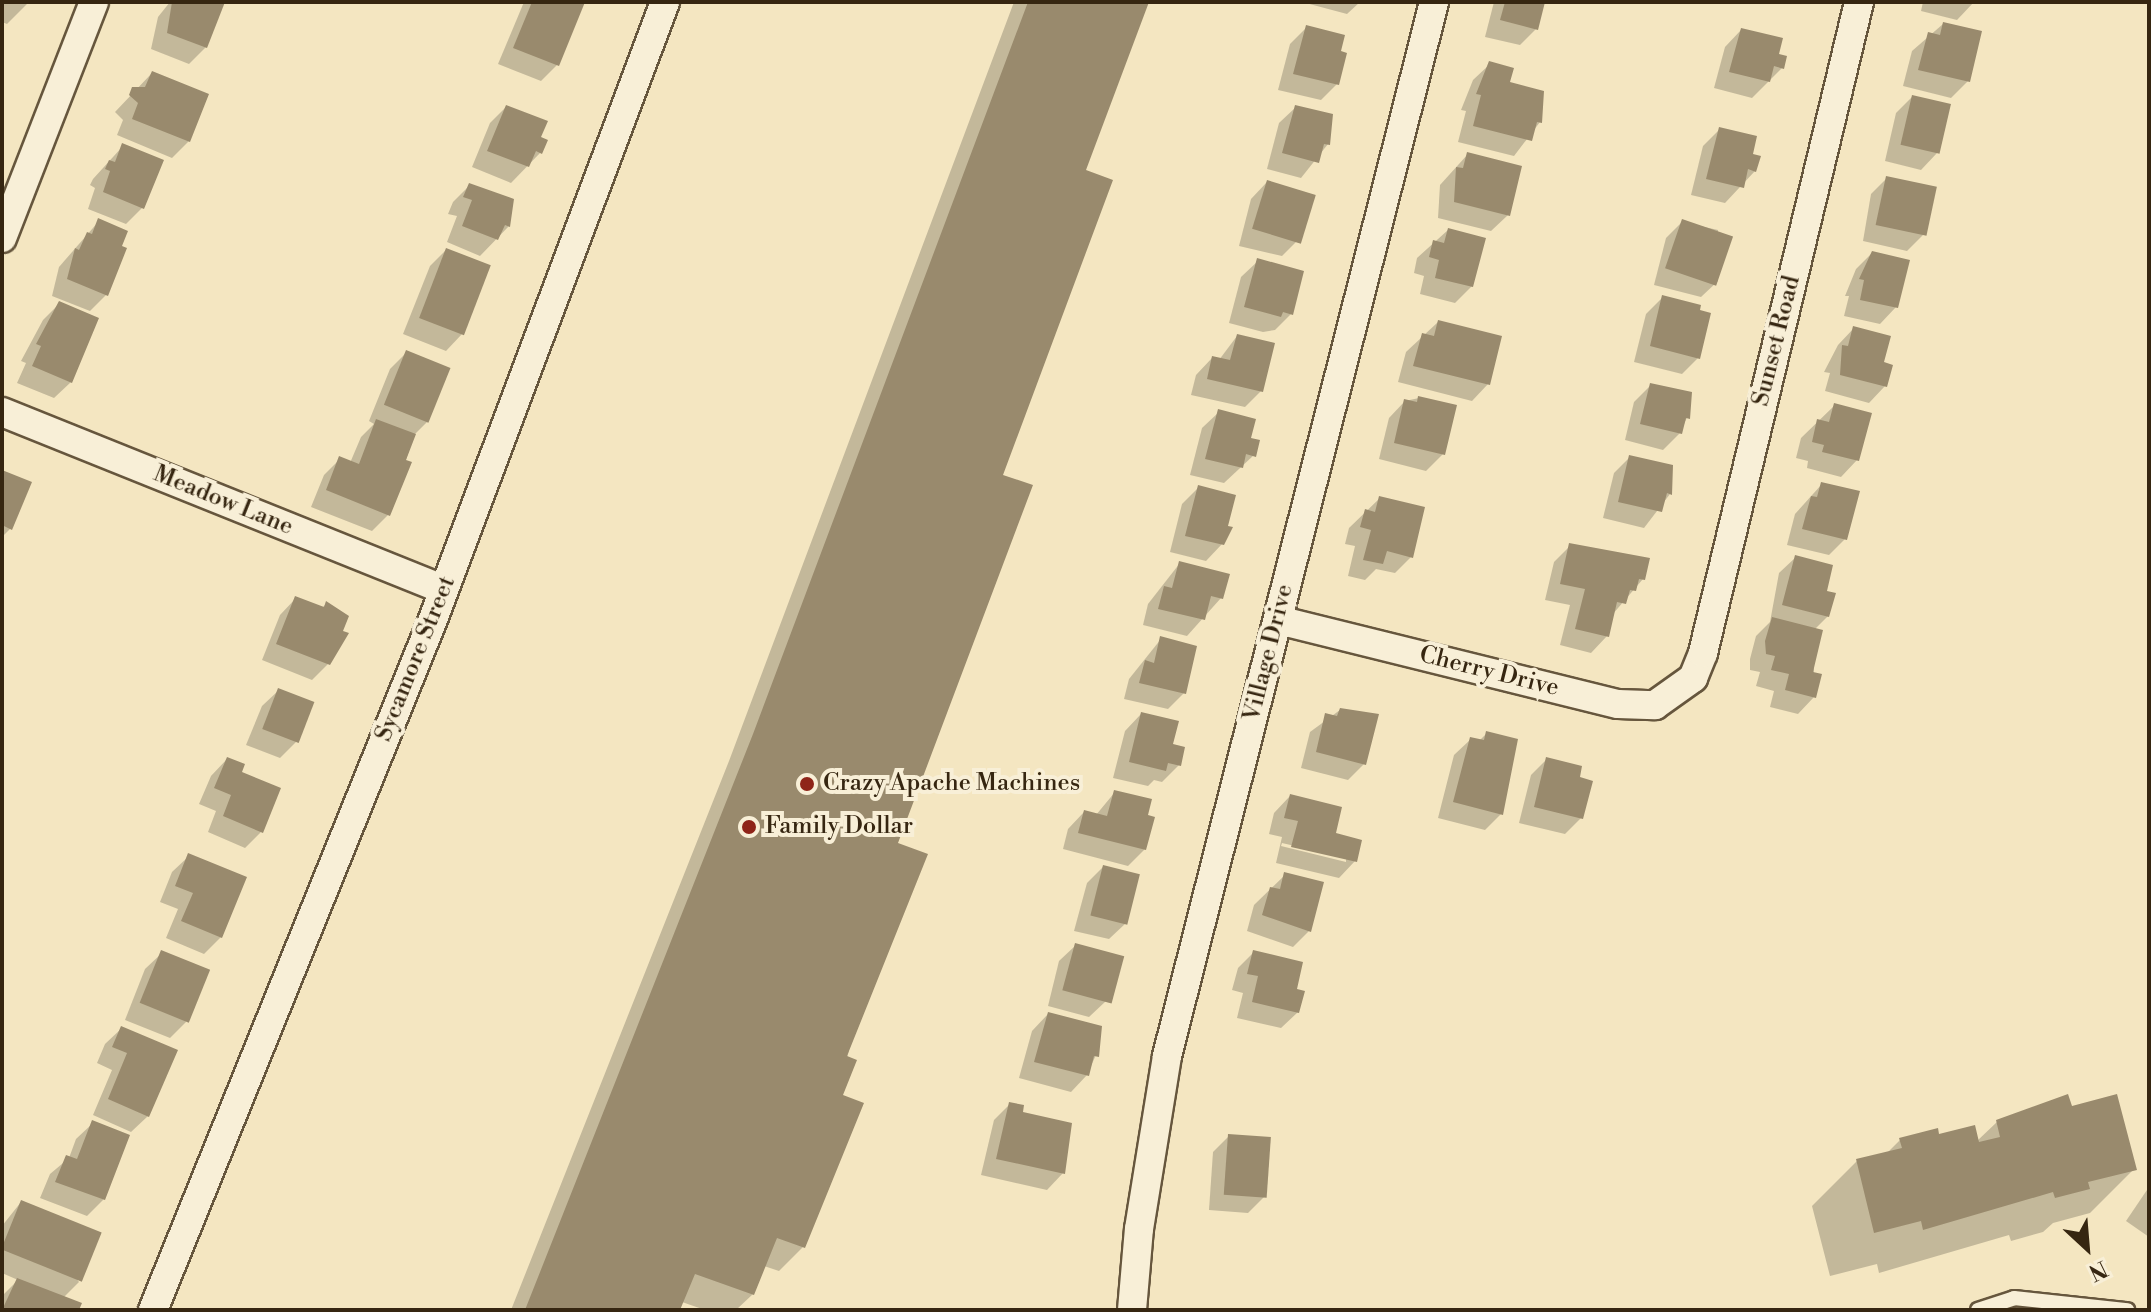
<!DOCTYPE html>
<style>
body{margin:0}
#map{position:relative;width:2151px;height:1312px;overflow:hidden;background:#f4e6c1;font-family:"Libre Bodoni",serif}
div>[style]{position:absolute}
[style*='--x']{left:calc(var(--x)*1px);top:calc(var(--y)*1px);width:calc(var(--w)*1px);rotate:calc(var(--a)*1deg)}
.shadow>*{inset:0;background:#0003}
.building>*{inset:0;background:#998a6d;transform-origin:0 0}
.roads{filter:drop-shadow(2px 0 #66563d) drop-shadow(-2px 0 #66563d) drop-shadow(0 2px #66563d) drop-shadow(0 -2px #66563d)}
.lane>*{height:14px;margin:-7px;padding:0 7px;transform-origin:7px;border-radius:7px;background:#f8efd7}
.street>*{height:28px;margin:-14px;padding:0 14px;transform-origin:14px;border-radius:14px;background:#f8efd7}
.dots>*{width:22px;height:22px;translate:-50% -50%;box-sizing:border-box;border:4px solid #f8efd7;border-radius:50%}
span{translate:-50% -50%;white-space:nowrap;text-align:center;line-height:1.15;-webkit-text-stroke:8px #f8efd7;paint-order:stroke}
.street-label{font-size:24px;color:#362611}
.poi-label{font-size:24px;color:#362611}
.left{translate:0 -50%;text-align:left}
.frame{position:absolute;inset:0;border:4px solid #362611;pointer-events:none}
.north{position:absolute;left:2047px;top:1208px;width:80px;height:80px;-webkit-text-stroke:6px #f8efd7;paint-order:stroke;rotate:154deg;font-size:22px;font-weight:700;line-height:32px;text-align:center;color:#362611}
.north::after{content:'';display:block;margin:auto;width:28px;height:36px;background:#362611;clip-path:polygon(50% 0,100% 100%,50% 72%,0 100%)}
</style>
<div id="map">
<div class="shadow">
<div style="clip-path:polygon(2px 2px,29px 2px,7px 24px,2px 22px)"></div>
<div style="clip-path:polygon(170px 2px,223px 2px,206px 47px,189px 64px,151px 49px,158px 17px)"></div>
<div style="clip-path:polygon(524px 2px,583px 2px,557px 65px,541px 81px,498px 64px)"></div>
<div style="clip-path:polygon(1014px 2px,1147px 2px,1083px 171px,896px 845px,804px 1246px,779px 1271px,764px 1266px,753px 1294px,736px 1310px,705px 1310px,682px 1302px,678px 1310px,511px 1310px,729px 761px)"></div>
<div style="clip-path:polygon(1302px 2px,1360px 2px,1347px 14px)"></div>
<div style="clip-path:polygon(1494px 2px,1543px 2px,1536px 29px,1520px 45px,1485px 37px)"></div>
<div style="clip-path:polygon(1923px 2px,1974px 2px,1957px 20px,1921px 11px)"></div>
<div style="clip-path:polygon(1943px 24px,1968px 81px,1951px 98px,1903px 86px,1912px 51px)"></div>
<div style="clip-path:polygon(1307px 27px,1338px 52px,1337px 84px,1321px 100px,1278px 90px,1290px 44px)"></div>
<div style="clip-path:polygon(1741px 30px,1776px 55px,1782px 68px,1752px 98px,1714px 88px,1725px 47px)"></div>
<div style="clip-path:polygon(1490px 64px,1540px 122px,1514px 156px,1458px 142px,1466px 111px,1461px 110px,1473px 80px)"></div>
<div style="clip-path:polygon(152px 73px,189px 141px,172px 158px,117px 135px,123px 120px,115px 112px)"></div>
<div style="clip-path:polygon(1912px 97px,1937px 153px,1921px 170px,1885px 161px,1896px 113px)"></div>
<div style="clip-path:polygon(506px 107px,538px 138px,541px 152px,511px 183px,472px 167px,490px 123px)"></div>
<div style="clip-path:polygon(1296px 107px,1328px 144px,1301px 178px,1267px 169px,1279px 123px)"></div>
<div style="clip-path:polygon(1720px 129px,1751px 156px,1755px 171px,1725px 203px,1691px 195px,1703px 146px)"></div>
<div style="clip-path:polygon(123px 146px,143px 207px,126px 224px,88px 209px,95px 188px,90px 185px,93px 179px)"></div>
<div style="clip-path:polygon(1468px 154px,1508px 215px,1491px 231px,1438px 218px,1440px 185px)"></div>
<div style="clip-path:polygon(1887px 178px,1923px 235px,1907px 251px,1863px 241px,1871px 194px)"></div>
<div style="clip-path:polygon(1267px 182px,1298px 240px,1282px 256px,1239px 246px,1251px 199px)"></div>
<div style="clip-path:polygon(469px 186px,509px 226px,480px 256px,447px 242px,457px 216px,448px 214px,453px 202px)"></div>
<div style="clip-path:polygon(99px 221px,106px 295px,90px 311px,52px 296px,59px 267px)"></div>
<div style="clip-path:polygon(1682px 222px,1718px 230px,1718px 281px,1701px 297px,1654px 285px,1666px 238px)"></div>
<div style="clip-path:polygon(1448px 230px,1472px 286px,1455px 303px,1420px 294px,1424px 276px,1414px 273px,1417px 258px)"></div>
<div style="clip-path:polygon(446px 250px,489px 267px,462px 334px,446px 351px,403px 334px,430px 266px)"></div>
<div style="clip-path:polygon(1872px 253px,1896px 307px,1880px 324px,1844px 316px,1849px 296px,1845px 296px,1856px 269px)"></div>
<div style="clip-path:polygon(1258px 261px,1291px 314px,1275px 330px,1263px 332px,1229px 323px,1241px 277px)"></div>
<div style="clip-path:polygon(1663px 297px,1698px 358px,1682px 374px,1634px 362px,1646px 314px)"></div>
<div style="clip-path:polygon(60px 303px,71px 382px,54px 398px,17px 383px,26px 363px,21px 361px,43px 320px)"></div>
<div style="clip-path:polygon(1438px 322px,1488px 384px,1472px 401px,1398px 382px,1406px 352px)"></div>
<div style="clip-path:polygon(1854px 328px,1882px 363px,1885px 386px,1869px 403px,1825px 391px,1830px 373px,1824px 372px,1838px 345px)"></div>
<div style="clip-path:polygon(1237px 336px,1261px 391px,1245px 407px,1191px 395px,1196px 375px,1212px 358px,1219px 360px)"></div>
<div style="clip-path:polygon(406px 353px,427px 422px,414px 435px,388px 515px,372px 531px,311px 507px,324px 475px,340px 459px,350px 463px,361px 437px,374px 424px,369px 421px,390px 369px)"></div>
<div style="clip-path:polygon(1651px 385px,1689px 413px,1680px 433px,1663px 450px,1625px 440px,1634px 402px)"></div>
<div style="clip-path:polygon(1419px 398px,1443px 454px,1426px 471px,1379px 459px,1389px 418px,1405px 401px)"></div>
<div style="clip-path:polygon(1835px 405px,1857px 460px,1841px 477px,1807px 468px,1808px 461px,1796px 458px,1801px 438px)"></div>
<div style="clip-path:polygon(1219px 412px,1254px 455px,1224px 483px,1190px 475px,1202px 428px)"></div>
<div style="clip-path:polygon(1630px 457px,1670px 494px,1644px 528px,1603px 518px,1614px 473px)"></div>
<div style="clip-path:polygon(2px 472px,11px 528px,2px 537px)"></div>
<div style="clip-path:polygon(1822px 484px,1845px 539px,1829px 555px,1787px 545px,1795px 514px)"></div>
<div style="clip-path:polygon(1198px 488px,1226px 528px,1222px 544px,1206px 561px,1170px 552px,1182px 504px)"></div>
<div style="clip-path:polygon(1380px 498px,1411px 557px,1395px 573px,1376px 569px,1365px 580px,1348px 576px,1355px 546px,1345px 544px,1349px 528px)"></div>
<div style="clip-path:polygon(1570px 546px,1643px 579px,1612px 615px,1607px 636px,1591px 653px,1560px 645px,1570px 605px,1545px 600px,1554px 562px)"></div>
<div style="clip-path:polygon(1796px 557px,1824px 592px,1828px 616px,1814px 630px,1814px 697px,1798px 714px,1770px 707px,1774px 691px,1756px 686px,1760px 672px,1750px 670px,1750px 659px,1756px 636px,1770px 622px,1779px 573px)"></div>
<div style="clip-path:polygon(1180px 563px,1221px 598px,1187px 636px,1143px 625px,1148px 604px)"></div>
<div style="clip-path:polygon(296px 598px,322px 608px,326px 604px,328px 664px,312px 680px,262px 660px,280px 615px)"></div>
<div style="clip-path:polygon(1161px 639px,1184px 693px,1168px 709px,1124px 699px,1129px 679px)"></div>
<div style="clip-path:polygon(279px 690px,296px 742px,280px 758px,246px 745px,262px 706px)"></div>
<div style="clip-path:polygon(1340px 710px,1364px 764px,1348px 780px,1301px 768px,1310px 732px)"></div>
<div style="clip-path:polygon(1141px 714px,1171px 746px,1179px 765px,1162px 782px,1154px 780px,1148px 786px,1113px 778px,1125px 731px)"></div>
<div style="clip-path:polygon(1487px 733px,1516px 740px,1501px 814px,1485px 830px,1438px 818px,1454px 755px,1471px 739px,1479px 741px)"></div>
<div style="clip-path:polygon(227px 759px,261px 832px,245px 848px,208px 832px,216px 811px,199px 804px,211px 776px)"></div>
<div style="clip-path:polygon(1547px 759px,1577px 779px,1581px 818px,1565px 834px,1519px 823px,1531px 775px)"></div>
<div style="clip-path:polygon(1115px 792px,1146px 817px,1145px 849px,1128px 866px,1063px 849px,1068px 829px,1084px 812px,1096px 815px)"></div>
<div style="clip-path:polygon(evenodd,1290px 796px,1355px 861px,1339px 878px,1276px 863px,1282px 837px,1269px 834px,1274px 813px,1290px 796px,1282px 843px,1346px 858px,1346px 862px,1281px 846px,1282px 843px)"></div>
<div style="clip-path:polygon(189px 856px,221px 937px,204px 954px,166px 938px,178px 909px,160px 902px,172px 872px)"></div>
<div style="clip-path:polygon(1103px 867px,1126px 923px,1109px 939px,1074px 931px,1087px 883px)"></div>
<div style="clip-path:polygon(1285px 875px,1309px 931px,1293px 947px,1247px 931px,1254px 905px)"></div>
<div style="clip-path:polygon(1076px 945px,1106px 1001px,1089px 1017px,1048px 1006px,1059px 961px)"></div>
<div style="clip-path:polygon(1254px 952px,1294px 990px,1298px 1012px,1281px 1028px,1237px 1018px,1243px 993px,1232px 990px,1238px 968px)"></div>
<div style="clip-path:polygon(162px 953px,186px 1022px,170px 1038px,125px 1020px,145px 969px)"></div>
<div style="clip-path:polygon(1048px 1014px,1099px 1048px,1087px 1075px,1071px 1092px,1019px 1078px,1032px 1031px)"></div>
<div style="clip-path:polygon(122px 1028px,148px 1116px,131px 1132px,93px 1115px,112px 1070px,97px 1063px,105px 1044px)"></div>
<div style="clip-path:polygon(2067px 1096px,2070px 1108px,2134px 1169px,2090px 1213px,2053px 1223px,2043px 1232px,2011px 1241px,2009px 1235px,1879px 1273px,1877px 1264px,1830px 1276px,1812px 1206px,1857px 1161px,1886px 1154px,1900px 1140px,1938px 1136px,1977px 1141px,1997px 1122px)"></div>
<div style="clip-path:polygon(1010px 1104px,1063px 1173px,1047px 1190px,981px 1175px,994px 1120px)"></div>
<div style="clip-path:polygon(93px 1123px,104px 1199px,87px 1216px,40px 1198px,50px 1174px,69px 1158px,76px 1139px)"></div>
<div style="clip-path:polygon(1229px 1136px,1264px 1197px,1248px 1213px,1209px 1210px,1213px 1152px)"></div>
<div style="clip-path:polygon(2149px 1187px,2149px 1237px,2126px 1221px)"></div>
<div style="clip-path:polygon(21px 1202px,79px 1282px,63px 1298px,77px 1310px,2px 1310px,2px 1296px,18px 1280px,2px 1273px,2px 1226px)"></div>
</div>
<div class="building">
<div style="clip-path:polygon(172px 2px,225px 2px,207px 48px,167px 33px)"></div>
<div style="clip-path:polygon(532px 2px,585px 2px,559px 66px,513px 48px)"></div>
<div style="clip-path:polygon(1028px 2px,1149px 2px,1086px 170px,1113px 180px,1003px 475px,1033px 485px,898px 843px,928px 854px,847px 1056px,857px 1060px,843px 1095px,864px 1103px,805px 1248px,777px 1238px,754px 1295px,695px 1274px,680px 1310px,525px 1310px,753px 734px)"></div>
<div style="clip-path:polygon(1505px 2px,1545px 2px,1538px 30px,1500px 20px)"></div>
<div style="clip-path:polygon(1943px 22px,1982px 31px,1970px 82px,1918px 70px,1928px 32px,1940px 35px)"></div>
<div style="clip-path:polygon(1306px 25px,1345px 35px,1341px 51px,1347px 53px,1339px 85px,1293px 74px)"></div>
<div style="clip-path:polygon(1741px 28px,1783px 38px,1779px 54px,1787px 56px,1784px 69px,1774px 66px,1770px 82px,1729px 72px)"></div>
<div style="clip-path:polygon(1489px 61px,1514px 68px,1510px 82px,1544px 91px,1542px 123px,1537px 122px,1532px 141px,1473px 126px,1481px 95px,1476px 94px)"></div>
<div style="clip-path:polygon(152px 71px,209px 94px,190px 142px,132px 119px,138px 103px,129px 95px,132px 87px,145px 87px)"></div>
<div style="left:1912px;top:95px;width:40px;height:51px;rotate:13deg"></div>
<div style="clip-path:polygon(506px 105px,548px 121px,541px 137px,548px 140px,542px 154px,536px 151px,529px 167px,487px 151px)"></div>
<div style="clip-path:polygon(1295px 105px,1333px 114px,1330px 145px,1324px 144px,1319px 163px,1282px 153px)"></div>
<div style="clip-path:polygon(1719px 127px,1757px 136px,1753px 154px,1761px 156px,1756px 172px,1748px 169px,1744px 188px,1706px 179px)"></div>
<div style="clip-path:polygon(122px 143px,164px 160px,144px 209px,103px 192px,110px 171px,105px 169px,109px 160px,115px 162px)"></div>
<div style="clip-path:polygon(1467px 152px,1522px 166px,1510px 216px,1454px 202px,1456px 167px,1463px 168px)"></div>
<div style="left:1886px;top:176px;width:52px;height:50px;rotate:12deg"></div>
<div style="left:1267px;top:180px;width:51px;height:51px;rotate:17deg"></div>
<div style="clip-path:polygon(469px 183px,514px 199px,510px 227px,505px 225px,498px 240px,462px 226px,472px 200px,463px 197px)"></div>
<div style="clip-path:polygon(98px 218px,128px 231px,122px 246px,127px 248px,108px 296px,67px 279px,75px 248px,79px 250px,87px 232px,92px 234px)"></div>
<div style="left:1682px;top:219px;width:54px;height:52px;rotate:19deg"></div>
<div style="clip-path:polygon(1448px 228px,1486px 238px,1473px 287px,1435px 278px,1439px 260px,1429px 257px,1433px 240px,1444px 243px)"></div>
<div style="left:446px;top:248px;width:48px;height:75px;rotate:21deg"></div>
<div style="clip-path:polygon(1872px 251px,1910px 260px,1898px 308px,1860px 300px,1864px 280px,1859px 279px)"></div>
<div style="clip-path:polygon(1257px 258px,1304px 271px,1293px 315px,1283px 312px,1281px 317px,1244px 307px)"></div>
<div style="clip-path:polygon(1662px 295px,1701px 305px,1700px 310px,1711px 313px,1700px 359px,1650px 346px)"></div>
<div style="clip-path:polygon(59px 301px,99px 318px,72px 383px,32px 366px,41px 346px,36px 344px)"></div>
<div style="clip-path:polygon(1438px 320px,1502px 336px,1490px 385px,1413px 366px,1422px 333px,1434px 336px)"></div>
<div style="clip-path:polygon(1853px 326px,1891px 336px,1884px 362px,1893px 365px,1887px 387px,1840px 375px,1842px 345px,1848px 346px)"></div>
<div style="clip-path:polygon(1237px 334px,1275px 343px,1263px 392px,1207px 379px,1212px 356px,1230px 360px)"></div>
<div style="left:406px;top:350px;width:48px;height:59px;rotate:22deg"></div>
<div style="clip-path:polygon(1650px 383px,1692px 392px,1690px 419px,1686px 418px,1682px 434px,1640px 424px)"></div>
<div style="clip-path:polygon(1418px 396px,1457px 405px,1445px 455px,1394px 443px,1404px 399px,1417px 402px)"></div>
<div style="clip-path:polygon(1834px 403px,1872px 413px,1859px 461px,1822px 452px,1824px 445px,1812px 442px,1817px 419px,1829px 422px)"></div>
<div style="clip-path:polygon(1218px 409px,1256px 419px,1251px 438px,1260px 440px,1256px 457px,1246px 454px,1243px 468px,1205px 459px)"></div>
<div style="clip-path:polygon(376px 419px,416px 434px,406px 460px,412px 462px,390px 516px,326px 490px,339px 456px,359px 464px)"></div>
<div style="clip-path:polygon(1629px 455px,1673px 465px,1672px 495px,1667px 493px,1662px 512px,1618px 502px)"></div>
<div style="clip-path:polygon(2px 470px,32px 482px,12px 530px,2px 525px)"></div>
<div style="clip-path:polygon(1821px 482px,1860px 491px,1847px 540px,1802px 529px,1811px 496px,1817px 497px)"></div>
<div style="clip-path:polygon(1198px 485px,1236px 495px,1228px 526px,1233px 527px,1224px 545px,1185px 536px)"></div>
<div style="clip-path:polygon(1379px 496px,1425px 507px,1413px 558px,1387px 551px,1383px 564px,1363px 560px,1371px 530px,1360px 527px,1365px 509px,1375px 512px)"></div>
<div style="clip-path:polygon(1569px 543px,1650px 558px,1645px 580px,1639px 579px,1636px 591px,1630px 590px,1626px 604px,1617px 602px,1609px 637px,1575px 629px,1585px 589px,1560px 584px)"></div>
<div style="clip-path:polygon(1795px 555px,1833px 565px,1827px 591px,1836px 593px,1829px 617px,1782px 605px)"></div>
<div style="clip-path:polygon(1179px 561px,1230px 574px,1223px 599px,1211px 596px,1205px 620px,1158px 609px,1164px 586px,1172px 588px)"></div>
<div style="clip-path:polygon(295px 596px,324px 607px,326px 601px,349px 616px,343px 631px,349px 633px,330px 665px,276px 644px)"></div>
<div style="clip-path:polygon(1772px 617px,1823px 630px,1813px 672px,1822px 674px,1816px 698px,1785px 690px,1789px 674px,1771px 670px,1775px 656px,1766px 654px,1765px 641px)"></div>
<div style="clip-path:polygon(1160px 636px,1197px 646px,1186px 694px,1139px 683px,1145px 660px,1154px 663px)"></div>
<div style="left:278px;top:688px;width:39px;height:44px;rotate:21deg"></div>
<div style="clip-path:polygon(1340px 708px,1379px 714px,1366px 765px,1316px 752px,1325px 713px,1337px 716px)"></div>
<div style="clip-path:polygon(1141px 712px,1179px 721px,1173px 744px,1185px 747px,1181px 766px,1168px 763px,1166px 771px,1129px 762px)"></div>
<div style="clip-path:polygon(1486px 731px,1518px 739px,1503px 815px,1453px 802px,1470px 737px,1484px 740px)"></div>
<div style="clip-path:polygon(227px 757px,245px 764px,242px 772px,281px 788px,263px 833px,223px 816px,231px 795px,214px 788px)"></div>
<div style="clip-path:polygon(1546px 757px,1582px 766px,1580px 777px,1593px 781px,1583px 819px,1534px 807px)"></div>
<div style="clip-path:polygon(1114px 790px,1152px 799px,1148px 815px,1155px 817px,1146px 850px,1078px 833px,1084px 810px,1107px 816px)"></div>
<div style="clip-path:polygon(1290px 794px,1342px 807px,1336px 833px,1362px 840px,1357px 862px,1291px 847px,1298px 821px,1284px 818px)"></div>
<div style="clip-path:polygon(188px 853px,247px 877px,222px 938px,181px 921px,193px 893px,175px 886px)"></div>
<div style="left:1103px;top:865px;width:38px;height:52px;rotate:14deg"></div>
<div style="clip-path:polygon(1284px 872px,1324px 882px,1311px 932px,1262px 915px,1270px 887px,1280px 889px)"></div>
<div style="left:1075px;top:943px;width:51px;height:49px;rotate:15deg"></div>
<div style="left:161px;top:950px;width:53px;height:57px;rotate:22deg"></div>
<div style="clip-path:polygon(1253px 950px,1303px 962px,1297px 989px,1305px 991px,1299px 1013px,1252px 1002px,1258px 976px,1247px 974px)"></div>
<div style="clip-path:polygon(1048px 1012px,1102px 1026px,1099px 1057px,1094px 1056px,1089px 1076px,1034px 1062px)"></div>
<div style="clip-path:polygon(121px 1026px,178px 1050px,149px 1117px,108px 1099px,127px 1053px,112px 1047px)"></div>
<div style="clip-path:polygon(2068px 1094px,2072px 1106px,2117px 1094px,2137px 1170px,2088px 1182px,2090px 1189px,2055px 1198px,2053px 1192px,1923px 1230px,1921px 1221px,1874px 1233px,1856px 1159px,1902px 1148px,1899px 1138px,1938px 1128px,1939px 1134px,1975px 1125px,1979px 1142px,2000px 1137px,1996px 1120px)"></div>
<div style="clip-path:polygon(1009px 1102px,1024px 1105px,1023px 1112px,1072px 1123px,1065px 1174px,996px 1159px)"></div>
<div style="clip-path:polygon(92px 1120px,130px 1135px,105px 1200px,55px 1182px,66px 1155px,77px 1159px)"></div>
<div style="left:1228px;top:1134px;width:43px;height:61px;rotate:4deg"></div>
<div style="left:21px;top:1200px;width:87px;height:53px;rotate:22deg"></div>
<div style="clip-path:polygon(17px 1278px,82px 1303px,79px 1310px,2px 1310px)"></div>
</div>
<div class="roads">
<div class="lane">
<div style="--x:1978;--y:1310;--w:38;--a:-18"></div>
<div style="--x:2014;--y:1298;--w:114;--a:6.1"></div>
</div>
<div class="street">
<div style="--x:2;--y:238;--w:253;--a:-68.7"></div>
<div style="--x:2;--y:412;--w:476;--a:21.9"></div>
<div style="--x:1278;--y:620;--w:350;--a:13.9"></div>
<div style="--x:1618;--y:704;--w:37;--a:2"></div>
<div style="--x:1655;--y:705;--w:47;--a:-35.4"></div>
<div style="--x:1693;--y:678;--w:27;--a:-68"></div>
<div style="--x:1703;--y:653;--w:669;--a:-76.52"></div>
<div style="--x:153;--y:1310;--w:742;--a:-67.93"></div>
<div style="--x:432;--y:622;--w:662;--a:-69.4"></div>
<div style="--x:1132;--y:1310;--w:81;--a:-85.1"></div>
<div style="--x:1139;--y:1229;--w:175;--a:-80.8"></div>
<div style="--x:1167;--y:1056;--w:1087;--a:-75.78"></div>
</div>
</div>
<div class="dots">
<div style="left:807px;top:784px;background:#8f2418"></div>
<div style="left:749px;top:827px;background:#8f2418"></div>
</div>
<div class="street-label">
<span style="left:1777px;top:341px;rotate:-76deg">Sunset Road</span>
<span style="left:223px;top:501px;rotate:22deg">Meadow Lane</span>
<span style="left:1269px;top:653px;rotate:-76deg">Village Drive</span>
<span style="left:416px;top:659px;rotate:-68deg">Sycamore Street</span>
<span style="left:1489px;top:672px;rotate:14deg">Cherry Drive</span>
</div>
<div class="poi-label">
<span class="left" style="left:823px;top:784px">Crazy Apache Machines</span>
<span class="left" style="left:765px;top:827px">Family Dollar</span>
</div>
<div class="frame"></div>
<div class="north">N</div>
</div>
